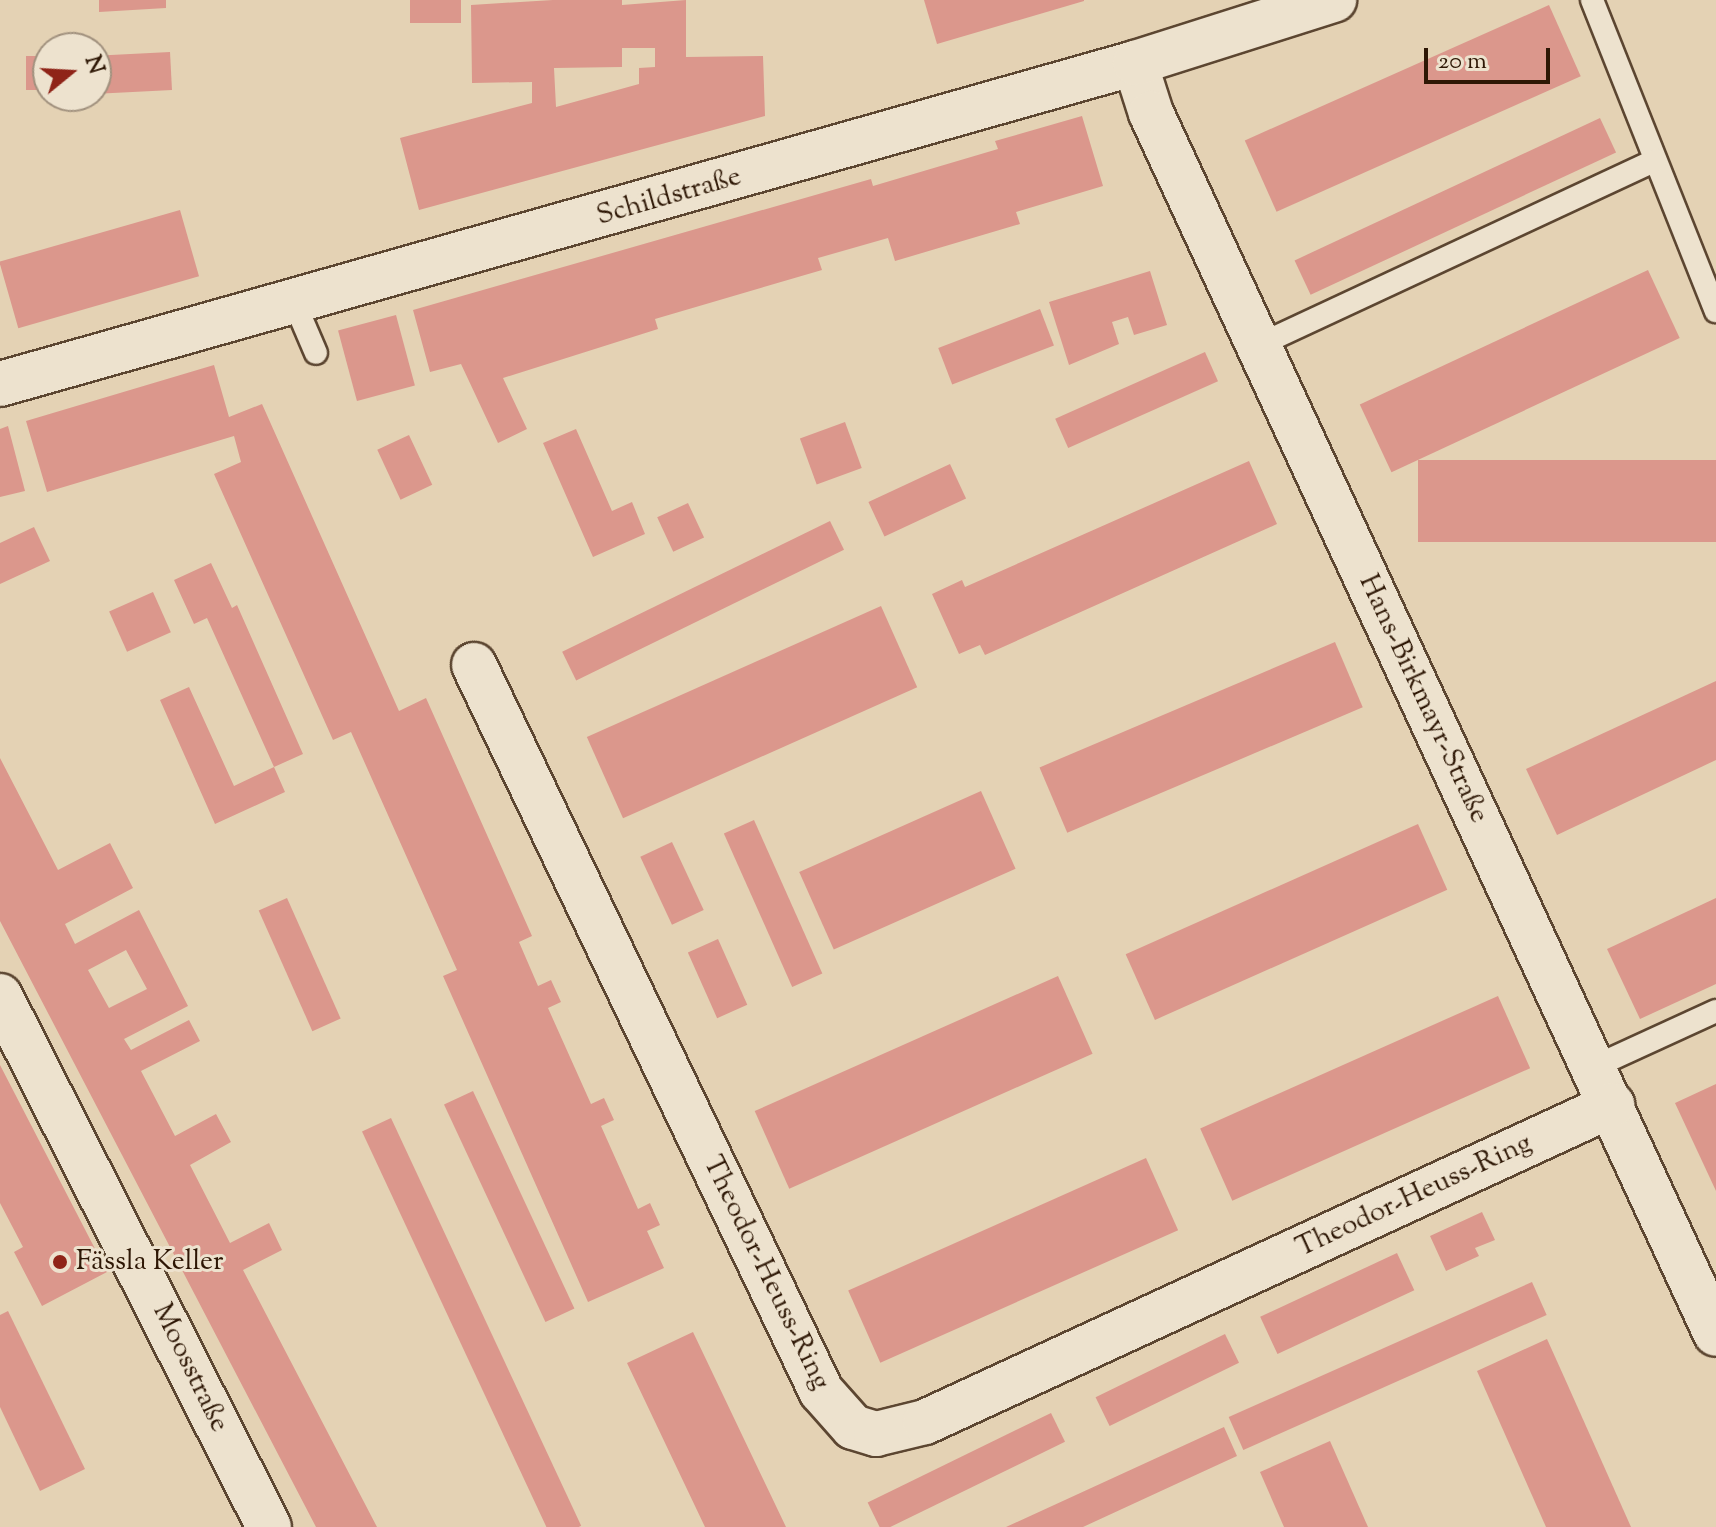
<!DOCTYPE html>
<meta charset="utf-8">
<style>
body{margin:0}
#map{position:relative;width:1716px;height:1527px;overflow:hidden;background:#e4d2b4;font-family:"Sorts Mill Goudy",serif}
div>[style]{position:absolute}
[style*='--x']{left:calc(var(--x)*1px);top:calc(var(--y)*1px);width:calc(var(--w)*1px);rotate:calc(var(--a)*1deg)}
.building>*{inset:0;background:#db978c;transform-origin:0 0}
.roads{filter:drop-shadow(2px 0 #5c4631) drop-shadow(-2px 0 #5c4631) drop-shadow(0 2px #5c4631) drop-shadow(0 -2px #5c4631)}
.service>*{height:22px;margin:-11px;padding:0 11px;transform-origin:11px;border-radius:11px;background:#ede2ce}
.minor>*{height:44px;margin:-22px;padding:0 22px;transform-origin:22px;border-radius:22px;background:#ede2ce}
.dots>*{width:22px;height:22px;translate:-50% -50%;box-sizing:border-box;border:4px solid #ede2ce;border-radius:50%}
span{translate:-50% -50%;white-space:nowrap;text-align:center;line-height:1.15;-webkit-text-stroke:6px #ede2ce;paint-order:stroke}
.street-label{font-size:28px;color:#2e1705}
.poi-label{font-size:28px;color:#2e1705}
.left{translate:0 -50%;text-align:left}
.north{position:absolute;left:32px;top:32px;width:80px;height:80px;box-sizing:border-box;background:#ede2ce;border:2px solid #a1917e;border-radius:50%;rotate:72deg;font-size:22px;font-weight:700;line-height:32px;text-align:center;color:#2e1705}
.north::after{content:'';display:block;margin:auto;width:28px;height:36px;background:#8f2418;clip-path:polygon(50% 0,100% 100%,50% 72%,0 100%)}
.scale{position:absolute;left:1424px;top:48px;width:126px;height:36px;box-sizing:border-box;border:4px solid #2e1705;border-top:0;padding-left:10px;font-size:24px;line-height:28px;white-space:nowrap;color:#2e1705;-webkit-text-stroke:6px #ede2ce;paint-order:stroke}
</style>
<div id="map">
<div class="building">
<div style="clip-path:polygon(99px 0,166px 0,166px 8px,99px 12px)"></div>
<div style="left:410px;top:0;width:51px;height:23px"></div>
<div style="clip-path:polygon(evenodd,553px 0,622px 0,622px 5px,686px 0,686px 57px,763px 56px,765px 116px,419px 210px,400px 138px,532px 103px,532px 82px,472px 83px,471px 5px,553px 0,622px 48px,655px 48px,655px 67px,639px 68px,639px 84px,556px 107px,554px 68px,622px 67px,622px 48px)"></div>
<div style="clip-path:polygon(924px 0,1084px 0,1084px 1px,937px 44px)"></div>
<div style="left:1549px;top:5px;width:78px;height:333px;rotate:66deg"></div>
<div style="left:170px;top:52px;width:38px;height:74px;rotate:87deg"></div>
<div style="left:48px;top:56px;width:34px;height:22px;rotate:90deg"></div>
<div style="clip-path:polygon(1082px 116px,1103px 186px,1016px 212px,1020px 224px,895px 261px,888px 238px,818px 258px,822px 270px,655px 319px,658px 329px,503px 378px,527px 429px,498px 443px,461px 364px,430px 372px,413px 310px,871px 179px,873px 186px,998px 149px,995px 141px)"></div>
<div style="left:1600px;top:118px;width:38px;height:337px;rotate:65deg"></div>
<div style="left:180px;top:210px;width:69px;height:188px;rotate:74deg"></div>
<div style="left:1648px;top:270px;width:75px;height:318px;rotate:65deg"></div>
<div style="clip-path:polygon(1150px 271px,1167px 325px,1134px 335px,1128px 317px,1112px 322px,1119px 344px,1069px 365px,1049px 302px)"></div>
<div style="left:1040px;top:309px;width:39px;height:109px;rotate:69deg"></div>
<div style="left:396px;top:315px;width:73px;height:60px;rotate:75deg"></div>
<div style="left:1205px;top:352px;width:32px;height:164px;rotate:66deg"></div>
<div style="clip-path:polygon(214px 365px,229px 417px,262px 404px,399px 711px,426px 698px,532px 936px,519px 942px,538px 986px,551px 980px,561px 1002px,548px 1008px,591px 1104px,604px 1098px,614px 1120px,601px 1126px,638px 1209px,650px 1203px,660px 1225px,647px 1231px,664px 1268px,588px 1302px,443px 976px,457px 970px,351px 732px,333px 740px,214px 474px,241px 462px,234px 436px,47px 492px,26px 421px)"></div>
<div style="left:845px;top:422px;width:49px;height:48px;rotate:70deg"></div>
<div style="clip-path:polygon(8px 426px,25px 491px,0 497px,0 429px)"></div>
<div style="clip-path:polygon(576px 429px,612px 511px,632px 502px,645px 534px,593px 557px,543px 443px)"></div>
<div style="left:409px;top:435px;width:55px;height:35px;rotate:65deg"></div>
<div style="left:1716px;top:460px;width:82px;height:298px;rotate:90deg"></div>
<div style="clip-path:polygon(1249px 461px,1277px 524px,985px 655px,980px 645px,959px 654px,932px 594px,962px 580px,965px 587px)"></div>
<div style="left:950px;top:464px;width:38px;height:90px;rotate:65deg"></div>
<div style="left:688px;top:503px;width:38px;height:34px;rotate:65deg"></div>
<div style="left:830px;top:521px;width:32px;height:298px;rotate:64deg"></div>
<div style="clip-path:polygon(34px 527px,50px 561px,0 584px,0 543px)"></div>
<div style="clip-path:polygon(211px 563px,232px 608px,237px 605px,303px 754px,274px 767px,207px 618px,194px 624px,174px 580px)"></div>
<div style="left:153px;top:592px;width:44px;height:48px;rotate:66deg"></div>
<div style="left:881px;top:606px;width:89px;height:322px;rotate:66deg"></div>
<div style="left:1335px;top:642px;width:71px;height:321px;rotate:67deg"></div>
<div style="clip-path:polygon(1716px 681px,1716px 760px,1557px 835px,1526px 769px)"></div>
<div style="clip-path:polygon(189px 687px,234px 786px,274px 767px,285px 792px,215px 824px,160px 700px)"></div>
<div style="clip-path:polygon(evenodd,0 758px,58px 870px,110px 843px,133px 888px,65px 924px,75px 944px,139px 910px,188px 1006px,124px 1039px,131px 1050px,189px 1020px,200px 1041px,141px 1071px,175px 1136px,216px 1114px,231px 1142px,190px 1165px,230px 1243px,269px 1223px,282px 1250px,243px 1270px,377px 1527px,316px 1527px,0 921px,0 758px,126px 950px,147px 989px,109px 1008px,88px 970px,126px 950px)"></div>
<div style="left:981px;top:791px;width:85px;height:199px;rotate:66deg"></div>
<div style="left:754px;top:820px;width:168px;height:33px;rotate:66deg"></div>
<div style="left:1418px;top:824px;width:72px;height:320px;rotate:66deg"></div>
<div style="left:672px;top:842px;width:75px;height:35px;rotate:65deg"></div>
<div style="left:287px;top:898px;width:132px;height:31px;rotate:66deg"></div>
<div style="clip-path:polygon(1716px 898px,1716px 984px,1640px 1019px,1607px 949px)"></div>
<div style="left:718px;top:939px;width:72px;height:33px;rotate:66deg"></div>
<div style="left:1058px;top:976px;width:85px;height:332px;rotate:66deg"></div>
<div style="left:1498px;top:996px;width:79px;height:326px;rotate:66deg"></div>
<div style="clip-path:polygon(0 1065px,107px 1272px,42px 1306px,14px 1252px,23px 1247px,0 1203px)"></div>
<div style="clip-path:polygon(1716px 1084px,1716px 1191px,1675px 1103px)"></div>
<div style="left:473px;top:1091px;width:240px;height:32px;rotate:65deg"></div>
<div style="left:391px;top:1118px;width:450px;height:32px;rotate:65deg"></div>
<div style="left:1146px;top:1158px;width:79px;height:326px;rotate:66deg"></div>
<div style="clip-path:polygon(1482px 1212px,1495px 1240px,1475px 1248px,1479px 1256px,1446px 1271px,1430px 1236px)"></div>
<div style="left:1397px;top:1253px;width:41px;height:151px;rotate:65deg"></div>
<div style="left:1532px;top:1282px;width:36px;height:332px;rotate:66deg"></div>
<div style="clip-path:polygon(8px 1311px,85px 1469px,40px 1491px,0 1407px,0 1315px)"></div>
<div style="clip-path:polygon(693px 1332px,743px 1437px,786px 1527px,705px 1527px,627px 1363px)"></div>
<div style="left:1225px;top:1334px;width:32px;height:144px;rotate:64deg"></div>
<div style="clip-path:polygon(1547px 1339px,1565px 1379px,1631px 1527px,1546px 1527px,1477px 1371px)"></div>
<div style="left:1051px;top:1413px;width:32px;height:204px;rotate:64deg"></div>
<div style="clip-path:polygon(1224px 1427px,1237px 1456px,1187px 1479px,1083px 1527px,1006px 1527px)"></div>
<div style="clip-path:polygon(1330px 1441px,1368px 1527px,1284px 1527px,1260px 1472px)"></div>
</div>
<div class="roads">
<div class="service">
<div style="--x:1592;--y:0;--w:335;--a:68.3"></div>
<div style="--x:295;--y:304;--w:53;--a:66.8"></div>
<div style="--x:1259;--y:345;--w:437;--a:-25"></div>
<div style="--x:1594;--y:1067;--w:134;--a:-24.7"></div>
</div>
<div class="minor">
<div style="--x:1135;--y:63;--w:52;--a:72.3"></div>
<div style="--x:1151;--y:113;--w:1345;--a:65.17"></div>
<div style="--x:0;--y:384;--w:1180;--a:-15.79"></div>
<div style="--x:1135;--y:63;--w:209;--a:-17.6"></div>
<div style="--x:474;--y:665;--w:805;--a:64.45"></div>
<div style="--x:821;--y:1391;--w:48;--a:48.4"></div>
<div style="--x:853;--y:1427;--w:24;--a:17"></div>
<div style="--x:876;--y:1434;--w:50;--a:-13.8"></div>
<div style="--x:925;--y:1422;--w:757;--a:-24.77"></div>
<div style="--x:0;--y:996;--w:595;--a:63.13"></div>
</div>
</div>
<div class="dots">
<div style="left:60px;top:1262px;background:#8f2418"></div>
</div>
<div class="street-label">
<span style="left:669px;top:197px;rotate:-16deg">Schildstraße</span>
<span style="left:1423px;top:699px;rotate:65deg">Hans-Birkmayr-Straße</span>
<span style="left:1414px;top:1196px;rotate:-25deg">Theodor-Heuss-Ring</span>
<span style="left:766px;top:1273px;rotate:64deg">Theodor-Heuss-Ring</span>
<span style="left:190px;top:1368px;rotate:64deg">Moosstraße</span>
</div>
<div class="poi-label">
<span class="left" style="left:76px;top:1262px">Fässla Keller</span>
</div>
<div class="north">N</div>
<div class="scale">20 m</div>
</div>
